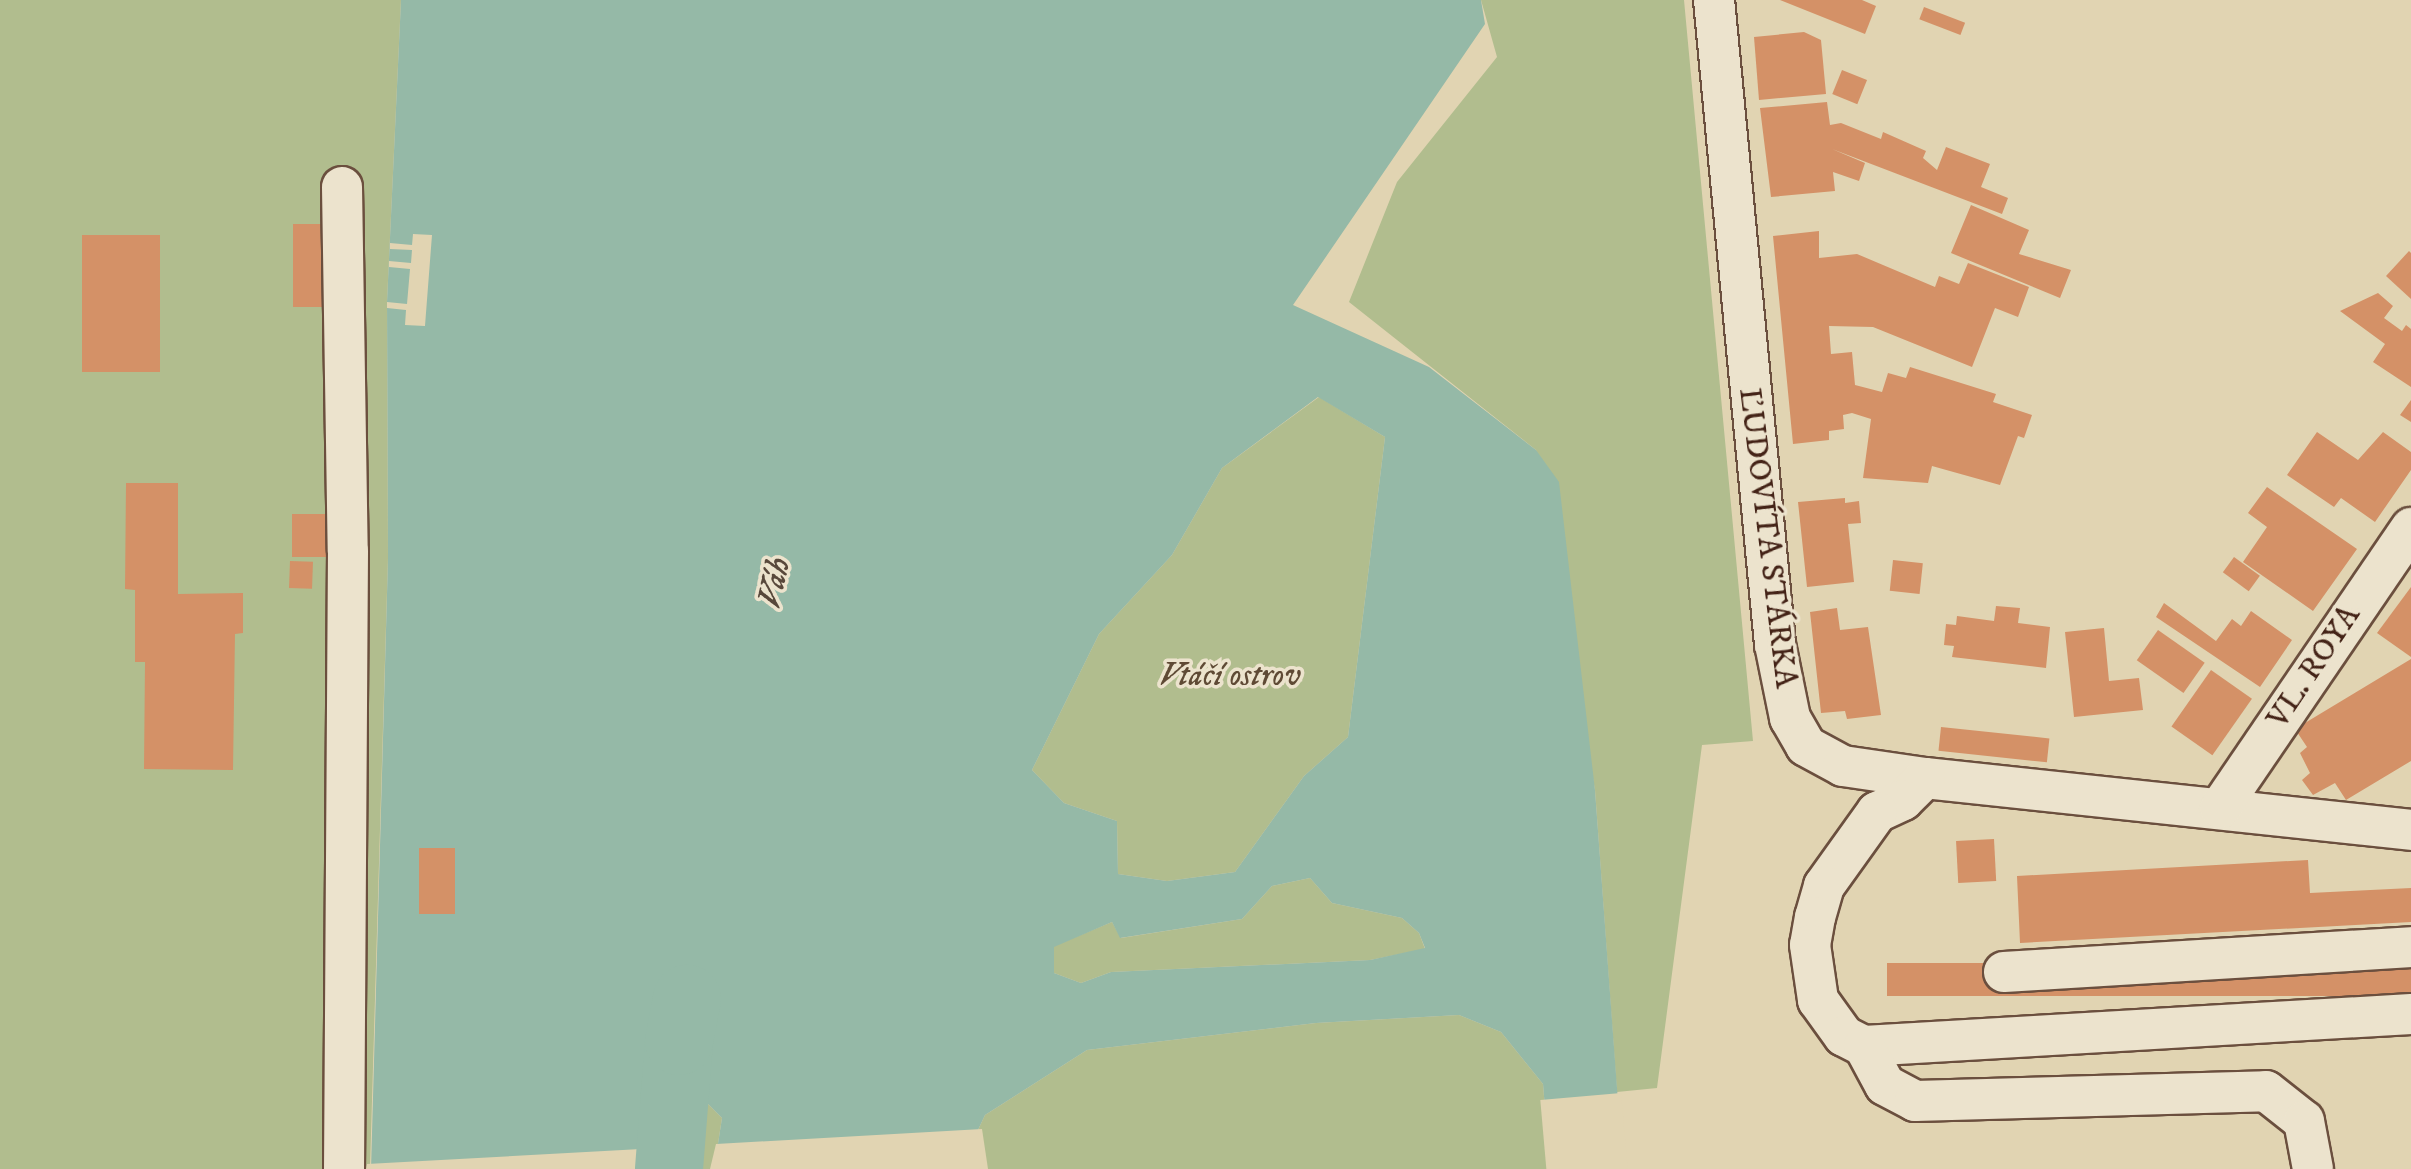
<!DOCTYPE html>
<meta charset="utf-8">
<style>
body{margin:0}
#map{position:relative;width:2411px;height:1169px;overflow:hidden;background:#e1d4b2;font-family:"IM FELL DW Pica",serif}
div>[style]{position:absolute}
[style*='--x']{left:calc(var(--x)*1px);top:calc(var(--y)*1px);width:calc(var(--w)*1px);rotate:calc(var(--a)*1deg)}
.green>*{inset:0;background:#b1bd8e}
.water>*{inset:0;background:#95b9a7}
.pier>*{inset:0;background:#e1d4b2;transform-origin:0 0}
.river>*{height:68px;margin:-34px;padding:0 34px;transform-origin:34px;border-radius:34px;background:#95b9a7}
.building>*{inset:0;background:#d49167;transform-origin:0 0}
.roads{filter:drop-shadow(2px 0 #6b4f3e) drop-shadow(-2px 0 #6b4f3e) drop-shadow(0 2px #6b4f3e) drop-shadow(0 -2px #6b4f3e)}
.minor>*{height:40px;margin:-20px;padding:0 20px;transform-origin:20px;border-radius:20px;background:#ece3cd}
span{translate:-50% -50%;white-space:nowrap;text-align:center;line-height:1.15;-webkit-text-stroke:7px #ece3cd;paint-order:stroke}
.street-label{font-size:32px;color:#442317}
.park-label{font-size:32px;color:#5f4a35;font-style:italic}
.water-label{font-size:34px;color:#58483b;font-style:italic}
</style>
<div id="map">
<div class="green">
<div style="clip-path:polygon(0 0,401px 0,387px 302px,388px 558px,370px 1169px,0 1169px)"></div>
<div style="clip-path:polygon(1481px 0,1684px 0,1753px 741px,1702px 745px,1657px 1088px,1617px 1092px,1595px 790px,1536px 450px,1349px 302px,1397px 182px,1497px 57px)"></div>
<div style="clip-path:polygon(1319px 397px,1385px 437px,1348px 737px,1304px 776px,1235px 872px,1167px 881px,1118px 874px,1117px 821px,1064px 803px,1032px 770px,1099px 634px,1172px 555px,1222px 468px)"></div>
<div style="clip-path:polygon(1310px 878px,1332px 903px,1402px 918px,1419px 933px,1425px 949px,1370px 960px,1111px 972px,1081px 983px,1054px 973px,1054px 946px,1112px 922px,1121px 938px,1242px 919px,1272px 886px)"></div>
<div style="clip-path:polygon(1459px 1015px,1501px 1032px,1543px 1084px,1550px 1169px,984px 1169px,977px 1132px,985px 1115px,1087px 1050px,1316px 1023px)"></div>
<div style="clip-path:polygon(689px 1085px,722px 1118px,714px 1169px,636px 1169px,637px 1148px,649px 1135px,653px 1104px)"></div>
</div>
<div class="water">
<div style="clip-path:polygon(evenodd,401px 0,1481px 0,1485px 24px,1293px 305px,1429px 367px,1536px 450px,1559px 482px,1595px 790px,1623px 1169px,1550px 1169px,1543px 1084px,1501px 1032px,1459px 1015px,1316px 1023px,1087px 1050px,985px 1115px,977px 1132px,714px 1169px,722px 1118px,689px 1085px,653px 1104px,649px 1135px,637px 1148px,636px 1169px,371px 1169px,388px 558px,387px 302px,401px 0,1318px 397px,1385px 437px,1348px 737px,1304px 776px,1235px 872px,1167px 881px,1118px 874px,1117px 821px,1064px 803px,1032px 770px,1099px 634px,1172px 555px,1222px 468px,1318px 397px,401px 0,1310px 878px,1332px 903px,1402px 918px,1419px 933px,1425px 948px,1370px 960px,1111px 972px,1081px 983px,1054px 973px,1054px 947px,1112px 922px,1120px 938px,1242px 919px,1272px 886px,1310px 878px)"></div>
</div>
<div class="pier">
<div style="clip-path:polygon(413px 234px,432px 235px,425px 326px,405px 325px,406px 310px,387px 308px,387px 302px,407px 304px,410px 269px,389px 267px,389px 261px,411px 263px,412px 250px,390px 249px,390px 243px,412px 245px)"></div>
<div style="left:1621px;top:1093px;width:76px;height:81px;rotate:85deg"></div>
<div style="clip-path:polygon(982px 1129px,988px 1169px,710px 1169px,716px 1144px)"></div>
<div style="clip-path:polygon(641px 1149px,640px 1169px,366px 1169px,367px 1164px)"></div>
</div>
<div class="river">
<div style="--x:669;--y:1169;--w:128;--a:-85.5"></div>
<div style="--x:679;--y:1041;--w:43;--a:-79.2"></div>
</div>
<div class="building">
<div style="clip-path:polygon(1780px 0,1862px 0,1876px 6px,1865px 34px)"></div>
<div style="left:1924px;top:7px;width:44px;height:13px;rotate:21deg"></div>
<div style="clip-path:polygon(1804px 32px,1821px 40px,1826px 94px,1759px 100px,1754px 37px)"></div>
<div style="left:1842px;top:70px;width:27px;height:26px;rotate:22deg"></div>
<div style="clip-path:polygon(1827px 102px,1830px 125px,1841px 123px,1881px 139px,1883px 132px,1926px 151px,1923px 158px,1937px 170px,1946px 147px,1990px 164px,1981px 187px,2008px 198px,2002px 214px,1832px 149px,1865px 163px,1859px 181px,1833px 172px,1835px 191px,1771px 197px,1760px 108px)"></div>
<div style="clip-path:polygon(1971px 205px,2029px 230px,2019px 254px,2071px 270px,2060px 298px,1951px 253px)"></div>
<div style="left:293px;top:224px;width:36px;height:83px"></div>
<div style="clip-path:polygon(1819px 231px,1819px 258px,1857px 254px,1935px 287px,1939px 276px,1959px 284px,1968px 263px,2029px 287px,2018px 317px,1995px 308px,1972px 367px,1873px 327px,1829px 326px,1831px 354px,1852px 352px,1855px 385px,1882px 392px,1888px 373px,1906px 378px,1910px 367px,1996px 394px,1993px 402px,2032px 415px,2024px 438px,2018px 436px,2000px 485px,1932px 466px,1928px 483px,1863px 478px,1871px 419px,1852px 413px,1843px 415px,1844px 429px,1829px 431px,1829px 440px,1793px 444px,1773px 236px)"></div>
<div style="left:160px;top:235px;width:137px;height:78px;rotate:90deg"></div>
<div style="clip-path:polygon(2409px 251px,2411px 253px,2411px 299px,2386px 276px)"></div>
<div style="clip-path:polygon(2378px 293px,2393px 306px,2384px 318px,2402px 331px,2406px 325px,2411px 329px,2411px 387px,2373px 362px,2385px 344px,2340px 311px)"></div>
<div style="clip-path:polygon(2411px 400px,2411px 422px,2400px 415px)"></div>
<div style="clip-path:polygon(2317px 432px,2358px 460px,2383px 432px,2411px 452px,2411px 470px,2375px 522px,2341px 498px,2334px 507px,2287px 475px)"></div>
<div style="clip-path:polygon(126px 483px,178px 483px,178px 594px,243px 593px,243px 633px,235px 634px,233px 770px,144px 769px,145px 662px,135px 662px,135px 590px,125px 589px)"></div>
<div style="clip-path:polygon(2267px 487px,2357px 549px,2313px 611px,2243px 562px,2267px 527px,2248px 513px)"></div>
<div style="clip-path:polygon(1845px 498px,1845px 503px,1859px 501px,1861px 523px,1848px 524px,1854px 582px,1807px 587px,1798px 502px)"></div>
<div style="left:292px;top:514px;width:41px;height:43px"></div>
<div style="left:2234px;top:557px;width:32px;height:19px;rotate:36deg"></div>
<div style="left:1893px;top:560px;width:30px;height:31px;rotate:6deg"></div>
<div style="left:290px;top:561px;width:23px;height:27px;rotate:2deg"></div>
<div style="clip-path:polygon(2411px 587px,2411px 657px,2377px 633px)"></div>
<div style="clip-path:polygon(2164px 603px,2216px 641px,2232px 619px,2241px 626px,2251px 611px,2292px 640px,2260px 687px,2156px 617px)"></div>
<div style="clip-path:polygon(1996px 606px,2020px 608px,2018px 623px,2050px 627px,2046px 668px,1952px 657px,1954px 646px,1944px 645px,1946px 624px,1956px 625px,1957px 616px,1994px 621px)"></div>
<div style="clip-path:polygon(1837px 608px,1840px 630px,1868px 627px,1881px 715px,1847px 719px,1845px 711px,1821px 713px,1810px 612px)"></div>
<div style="clip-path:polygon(2104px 628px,2109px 681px,2139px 678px,2143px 710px,2074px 717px,2065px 632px)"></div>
<div style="left:2158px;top:630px;width:57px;height:37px;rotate:35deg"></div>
<div style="clip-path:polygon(2411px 659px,2411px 761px,2346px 800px,2335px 783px,2313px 795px,2302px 780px,2310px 773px,2300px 753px,2307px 747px,2295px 729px)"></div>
<div style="left:2211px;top:670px;width:50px;height:69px;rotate:35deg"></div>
<div style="left:1941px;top:727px;width:109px;height:24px;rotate:6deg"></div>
<div style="left:1994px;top:839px;width:42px;height:38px;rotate:87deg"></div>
<div style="left:419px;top:848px;width:36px;height:66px"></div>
<div style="clip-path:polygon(2308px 860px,2310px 893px,2411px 888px,2411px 922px,2020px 943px,2017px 876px)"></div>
<div style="left:2411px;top:963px;width:33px;height:524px;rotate:90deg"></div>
</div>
<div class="roads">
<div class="minor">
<div style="--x:1714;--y:0;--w:647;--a:84.59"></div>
<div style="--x:1775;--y:644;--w:76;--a:78.5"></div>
<div style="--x:1790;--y:718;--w:32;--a:60"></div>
<div style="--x:1806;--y:746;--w:42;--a:28.4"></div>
<div style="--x:1843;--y:766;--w:83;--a:8.3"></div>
<div style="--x:1925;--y:778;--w:489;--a:6.1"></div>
<div style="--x:342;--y:187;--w:364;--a:89.1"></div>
<div style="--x:348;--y:551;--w:618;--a:90.37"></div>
<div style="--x:1925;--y:778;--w:31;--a:135"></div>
<div style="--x:1903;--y:800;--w:29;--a:155"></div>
<div style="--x:1877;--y:812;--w:91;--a:125.6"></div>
<div style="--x:1824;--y:886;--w:32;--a:106"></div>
<div style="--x:1815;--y:917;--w:28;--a:100"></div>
<div style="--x:1810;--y:945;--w:56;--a:81.7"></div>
<div style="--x:1818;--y:1000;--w:44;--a:54.2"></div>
<div style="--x:1844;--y:1036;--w:22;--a:27"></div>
<div style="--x:1864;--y:1046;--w:548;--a:-3.35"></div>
<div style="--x:2220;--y:808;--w:339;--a:-55.7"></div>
<div style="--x:2004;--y:972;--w:408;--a:-3.5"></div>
<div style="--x:1864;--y:1046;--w:44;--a:61.7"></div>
<div style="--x:1885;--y:1085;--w:34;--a:28"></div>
<div style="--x:1915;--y:1101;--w:351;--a:-1.6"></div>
<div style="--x:2266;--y:1091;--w:48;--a:38.3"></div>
<div style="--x:2304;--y:1121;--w:49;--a:79.4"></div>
</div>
</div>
<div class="street-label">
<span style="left:1767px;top:538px;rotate:83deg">ĽUDOVÍTA STÁRKA</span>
<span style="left:2314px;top:667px;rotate:-56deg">VL. ROYA</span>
</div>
<div class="park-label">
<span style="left:1230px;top:676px">Vtáčí ostrov</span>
</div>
<div class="water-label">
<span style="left:775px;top:583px;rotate:-78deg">Váh</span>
</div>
</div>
